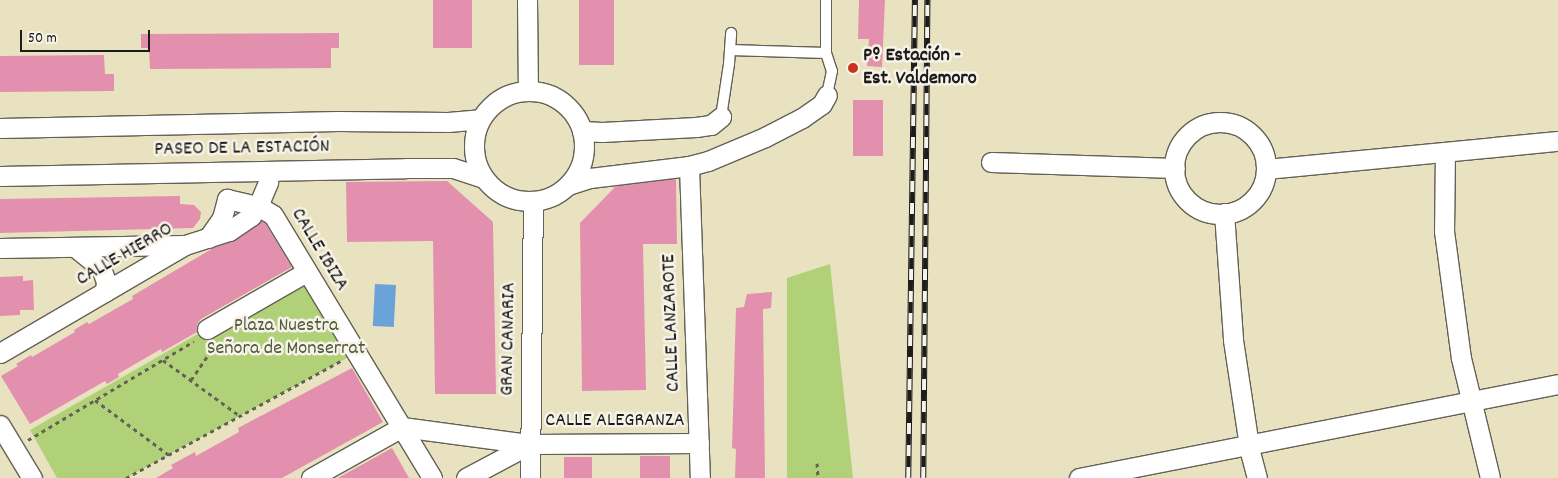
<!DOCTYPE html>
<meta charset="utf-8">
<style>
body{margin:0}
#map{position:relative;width:1558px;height:478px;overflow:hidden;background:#e9e2c0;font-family:Dekko,sans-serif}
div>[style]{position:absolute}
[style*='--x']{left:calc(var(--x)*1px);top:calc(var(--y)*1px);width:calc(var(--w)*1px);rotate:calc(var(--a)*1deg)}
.green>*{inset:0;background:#b1d179}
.water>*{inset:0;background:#6ba2d9;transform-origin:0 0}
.building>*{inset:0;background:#e390ae;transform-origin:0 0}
.path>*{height:3px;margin-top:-1.5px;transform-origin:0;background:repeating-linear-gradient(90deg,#646155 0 4px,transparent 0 8px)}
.roads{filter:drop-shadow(1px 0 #646155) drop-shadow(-1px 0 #646155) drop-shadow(0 1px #646155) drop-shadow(0 -1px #646155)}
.lane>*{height:10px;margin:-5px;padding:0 5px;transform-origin:5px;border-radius:5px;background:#fff}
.street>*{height:19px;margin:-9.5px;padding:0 9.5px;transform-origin:9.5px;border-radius:9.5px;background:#fff}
.street>.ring{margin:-9.5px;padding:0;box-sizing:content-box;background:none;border:19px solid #fff;border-radius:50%}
.rail>*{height:5.5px;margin-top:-2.75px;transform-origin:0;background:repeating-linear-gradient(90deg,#f7f3e8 0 11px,#1c1c1c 0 22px);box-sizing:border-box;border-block:1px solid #1c1c1c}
.dots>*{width:14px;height:14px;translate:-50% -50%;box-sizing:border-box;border:2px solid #f7f3e8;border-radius:50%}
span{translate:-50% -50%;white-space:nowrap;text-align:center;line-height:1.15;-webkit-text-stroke:5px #f7f3e8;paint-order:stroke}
.poi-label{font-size:20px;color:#1c1c1c;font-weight:700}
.left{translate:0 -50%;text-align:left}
.street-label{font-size:20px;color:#1c1c1c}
.park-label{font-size:20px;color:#505b3d}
.scale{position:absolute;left:20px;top:30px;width:130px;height:22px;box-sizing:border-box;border:2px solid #1c1c1c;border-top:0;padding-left:6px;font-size:15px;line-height:18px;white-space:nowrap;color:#1c1c1c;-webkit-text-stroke:4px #f7f3e8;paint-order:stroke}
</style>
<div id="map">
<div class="green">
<div style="clip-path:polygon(830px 264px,853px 478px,787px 478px,787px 278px)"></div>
<div style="clip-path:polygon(306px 272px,356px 353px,126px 478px,57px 478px,30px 430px)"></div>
</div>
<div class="water">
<div style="left:375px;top:284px;width:21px;height:42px;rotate:3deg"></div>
</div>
<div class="building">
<div style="left:433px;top:0;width:39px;height:48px"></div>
<div style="left:579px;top:0;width:35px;height:65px"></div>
<div style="clip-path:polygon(859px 0,885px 0,882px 67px,867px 66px,869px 39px,858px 39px)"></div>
<div style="clip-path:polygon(339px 33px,339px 48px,331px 48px,331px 68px,150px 69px,149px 48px,141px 48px,141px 34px)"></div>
<div style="clip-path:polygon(104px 55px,105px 74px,114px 74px,114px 91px,0 92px,0 56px)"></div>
<div style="left:853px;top:100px;width:30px;height:56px"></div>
<div style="clip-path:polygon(676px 179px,677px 244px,643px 244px,646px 390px,582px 391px,580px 223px,616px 186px)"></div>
<div style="clip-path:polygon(447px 181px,493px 222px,496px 394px,435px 394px,433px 241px,347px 242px,346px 182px)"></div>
<div style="clip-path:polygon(180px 196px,180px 204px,194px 205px,201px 212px,200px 219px,193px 228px,0 233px,0 199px)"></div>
<div style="clip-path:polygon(261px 221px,265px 223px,292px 267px,201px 319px,197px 324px,197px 332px,162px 352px,161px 349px,118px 374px,119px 377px,107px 384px,105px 381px,30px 424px,1px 376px,18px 366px,16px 364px,31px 355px,32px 357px,75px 332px,74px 330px,87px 322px,89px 324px,133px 299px,132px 296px,215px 247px,235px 240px)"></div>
<div style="clip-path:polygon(23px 276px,23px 281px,33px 280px,34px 310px,20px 310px,20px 315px,0 316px,0 277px)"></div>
<div style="clip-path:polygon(772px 292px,771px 308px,763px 309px,765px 478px,735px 478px,736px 449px,732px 448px,736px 308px,744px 307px,747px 294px)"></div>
<div style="clip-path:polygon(352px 368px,383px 422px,282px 478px,156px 478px,173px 468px,171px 465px,195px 452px,196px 456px,239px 432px,238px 428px)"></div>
<div style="clip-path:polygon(392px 448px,409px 478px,338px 478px)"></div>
<div style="left:670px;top:456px;width:22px;height:30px;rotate:90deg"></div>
<div style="left:592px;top:457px;width:21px;height:28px;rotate:90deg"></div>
</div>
<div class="path">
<div style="--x:163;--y:360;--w:95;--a:36"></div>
<div style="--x:191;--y:380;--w:42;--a:-55.6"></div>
<div style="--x:95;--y:400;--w:92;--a:36.6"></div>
<div style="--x:28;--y:440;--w:193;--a:-30.8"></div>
<div style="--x:817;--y:463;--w:15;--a:86"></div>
<div style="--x:126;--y:478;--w:245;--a:-28.6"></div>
</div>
<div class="roads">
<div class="lane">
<div style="--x:826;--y:0;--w:53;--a:90"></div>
<div style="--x:826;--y:53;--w:19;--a:72"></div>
<div style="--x:832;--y:71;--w:25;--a:102"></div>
<div style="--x:730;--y:50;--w:96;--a:1.8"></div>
<div style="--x:721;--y:117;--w:54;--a:-81.4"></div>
<div style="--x:729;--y:64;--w:31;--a:-86"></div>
</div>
<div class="street">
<div style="--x:527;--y:0;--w:90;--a:89.4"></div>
<div class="ring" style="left:474px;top:91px;width:91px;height:91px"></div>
<div class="ring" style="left:1174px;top:122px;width:73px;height:73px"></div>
<div style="--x:0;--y:128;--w:338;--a:-1.2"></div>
<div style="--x:338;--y:121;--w:110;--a:0.5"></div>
<div style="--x:448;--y:122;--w:32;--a:-5"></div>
<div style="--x:582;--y:131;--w:20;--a:3"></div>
<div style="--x:602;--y:132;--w:94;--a:-3"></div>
<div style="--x:696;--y:127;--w:15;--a:-8"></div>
<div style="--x:711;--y:125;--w:13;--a:-39"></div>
<div style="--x:1445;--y:152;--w:79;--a:90.7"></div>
<div style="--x:1444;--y:231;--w:128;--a:82.4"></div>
<div style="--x:1461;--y:358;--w:123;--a:76.4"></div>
<div style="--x:991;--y:162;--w:184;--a:1.9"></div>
<div style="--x:689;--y:166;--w:312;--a:88"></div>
<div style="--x:1266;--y:169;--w:293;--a:-5.5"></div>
<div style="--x:0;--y:176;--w:406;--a:-1.1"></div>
<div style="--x:406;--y:168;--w:47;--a:0"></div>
<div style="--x:453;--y:168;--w:32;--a:18"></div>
<div style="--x:568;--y:185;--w:23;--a:-18"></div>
<div style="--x:590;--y:178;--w:100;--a:-6.9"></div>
<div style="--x:689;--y:166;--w:20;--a:-15"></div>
<div style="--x:708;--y:161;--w:62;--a:-22.8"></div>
<div style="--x:765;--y:137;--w:42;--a:-27.2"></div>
<div style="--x:802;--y:118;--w:24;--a:-35"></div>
<div style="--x:822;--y:104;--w:10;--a:-61"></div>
<div style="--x:227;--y:199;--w:32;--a:13"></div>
<div style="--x:258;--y:206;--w:17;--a:31"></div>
<div style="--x:273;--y:215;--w:307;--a:58.8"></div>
<div style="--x:1224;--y:213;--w:127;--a:85.9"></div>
<div style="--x:1233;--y:340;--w:113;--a:81.4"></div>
<div style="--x:1250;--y:452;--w:27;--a:75"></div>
<div style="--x:208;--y:238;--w:24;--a:-55"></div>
<div style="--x:222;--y:218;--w:20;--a:-75"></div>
<div style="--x:75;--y:247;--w:33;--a:39"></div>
<div style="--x:101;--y:268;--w:15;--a:70"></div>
<div style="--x:106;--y:282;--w:10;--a:96"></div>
<div style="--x:0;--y:248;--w:184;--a:-0.9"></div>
<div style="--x:207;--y:329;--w:114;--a:-29.9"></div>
<div style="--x:0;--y:353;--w:214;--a:-30.3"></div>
<div style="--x:185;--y:245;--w:46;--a:-17.7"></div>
<div style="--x:229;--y:231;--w:27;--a:-34"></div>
<div style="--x:251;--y:216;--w:12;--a:-55"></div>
<div style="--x:258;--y:206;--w:26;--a:-67"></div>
<div style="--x:268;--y:182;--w:11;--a:-85"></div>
<div style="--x:0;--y:425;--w:62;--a:58.9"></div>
<div style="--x:311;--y:478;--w:104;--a:-29.3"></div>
<div style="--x:402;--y:427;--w:129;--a:7.6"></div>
<div style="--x:530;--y:444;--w:169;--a:-0.3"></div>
<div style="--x:466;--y:478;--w:72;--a:-28"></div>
<div style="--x:530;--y:478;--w:277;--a:-89.4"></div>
<div style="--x:1079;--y:478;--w:488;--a:-11.1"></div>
</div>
</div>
<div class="rail">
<div style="--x:908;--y:478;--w:478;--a:-89.2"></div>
<div style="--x:923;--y:478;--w:478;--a:-89.5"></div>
</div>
<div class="dots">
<div style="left:853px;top:68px;background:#c8321e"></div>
</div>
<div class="poi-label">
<span class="left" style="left:863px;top:68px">Pº Estación -<br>Est. Valdemoro</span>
</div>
<div class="street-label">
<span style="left:242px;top:149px;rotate:-1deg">PASEO DE LA ESTACIÓN</span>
<span style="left:319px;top:250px;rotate:59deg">CALLE IBIZA</span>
<span style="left:125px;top:255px;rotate:-30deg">CALLE HIERRO</span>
<span style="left:672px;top:323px;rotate:-92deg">CALLE LANZAROTE</span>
<span style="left:509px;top:339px;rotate:-89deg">GRAN CANARIA</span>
<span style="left:615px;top:421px">CALLE ALEGRANZA</span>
</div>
<div class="park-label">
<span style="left:286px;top:338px">Plaza Nuestra<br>Señora de Monserrat</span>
</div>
<div class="scale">50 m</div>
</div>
